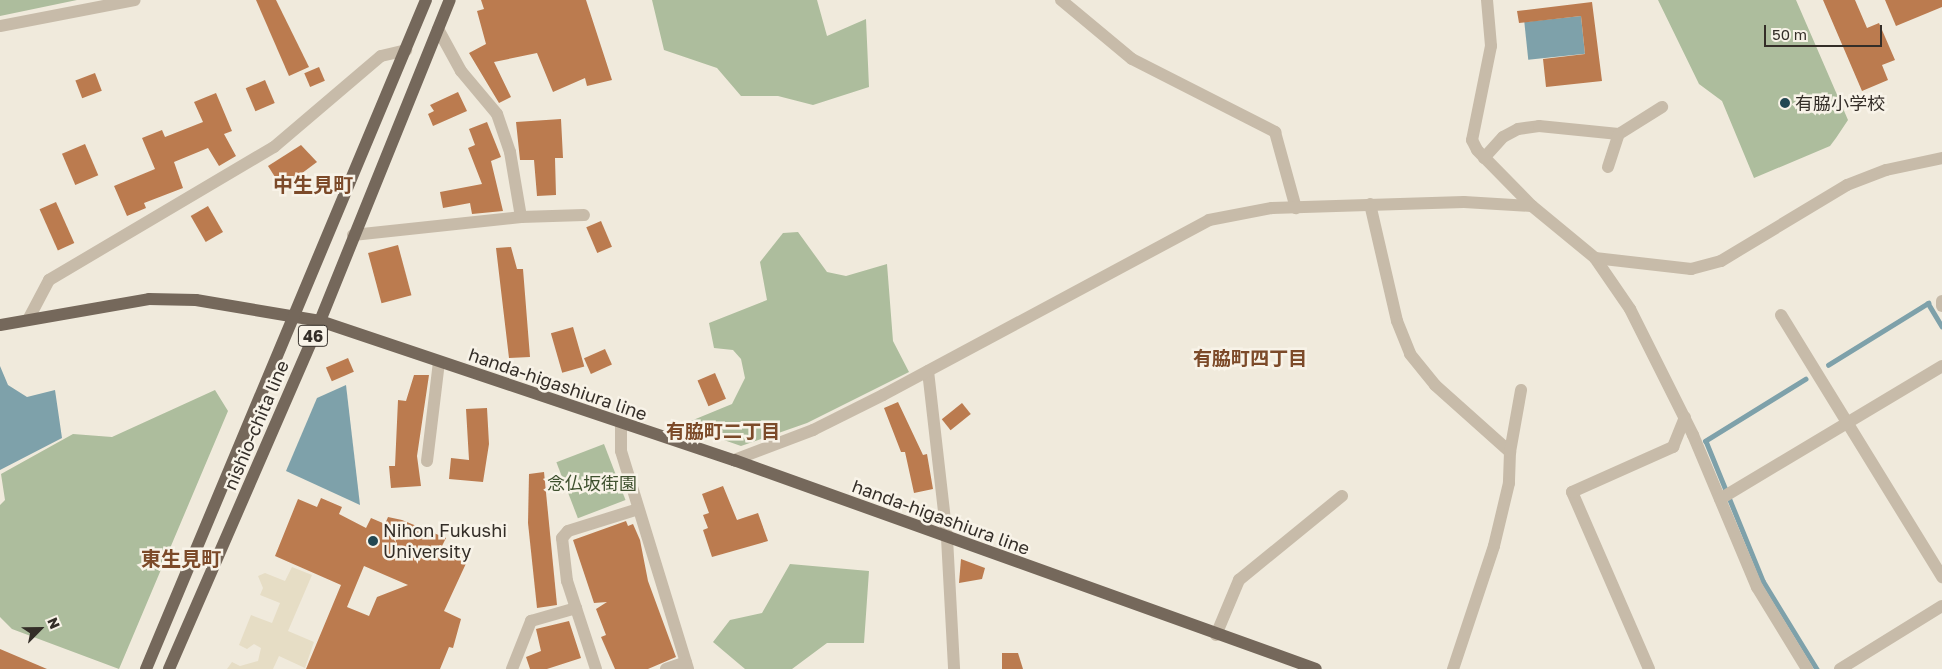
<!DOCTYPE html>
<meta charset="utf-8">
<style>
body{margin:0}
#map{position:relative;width:1942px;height:669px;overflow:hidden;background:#f0eadc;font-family:"Golos Text","Noto Sans JP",sans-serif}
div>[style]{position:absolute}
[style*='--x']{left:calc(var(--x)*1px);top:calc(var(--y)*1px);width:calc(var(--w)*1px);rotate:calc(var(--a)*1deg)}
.green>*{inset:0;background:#adbd9d;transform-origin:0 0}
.plaza>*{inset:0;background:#e6ddc5}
.water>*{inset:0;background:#7ea1aa;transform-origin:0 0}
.stream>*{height:4.5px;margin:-2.25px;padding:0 2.25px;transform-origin:2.25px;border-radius:2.25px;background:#7ea1aa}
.building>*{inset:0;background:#bb7b4f;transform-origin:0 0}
.minor>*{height:12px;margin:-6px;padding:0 6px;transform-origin:6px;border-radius:6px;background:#c7bba9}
.major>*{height:12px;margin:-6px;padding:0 6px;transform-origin:6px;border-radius:6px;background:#75685b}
.dots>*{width:14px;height:14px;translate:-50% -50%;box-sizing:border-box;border:2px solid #f8f3e8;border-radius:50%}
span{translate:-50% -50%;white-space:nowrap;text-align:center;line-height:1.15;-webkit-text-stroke:5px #f8f3e8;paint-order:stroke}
.shield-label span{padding:1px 4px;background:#f8f3e8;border:1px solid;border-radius:4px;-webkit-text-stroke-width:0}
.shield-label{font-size:16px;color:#342e28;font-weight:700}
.poi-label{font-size:18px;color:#342e28}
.left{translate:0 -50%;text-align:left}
.street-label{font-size:18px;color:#342e28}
.park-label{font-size:18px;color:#3e502e}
.neighbourhood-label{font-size:19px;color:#7c4a29;font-weight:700}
.quarter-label{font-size:20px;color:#7c4a29;font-weight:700}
.north{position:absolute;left:15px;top:604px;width:50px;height:50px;-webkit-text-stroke:4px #f8f3e8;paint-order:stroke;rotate:67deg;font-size:14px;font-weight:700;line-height:20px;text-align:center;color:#342e28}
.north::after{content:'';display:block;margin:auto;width:18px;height:22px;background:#342e28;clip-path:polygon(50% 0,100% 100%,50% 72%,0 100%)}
.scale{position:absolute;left:1764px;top:25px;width:118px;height:22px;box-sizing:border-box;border:2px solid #342e28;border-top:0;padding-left:6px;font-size:15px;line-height:18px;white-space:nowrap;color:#342e28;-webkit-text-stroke:4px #f8f3e8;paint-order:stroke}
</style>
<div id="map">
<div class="green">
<div style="clip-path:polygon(0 0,77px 0,0 16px)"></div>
<div style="clip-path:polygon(652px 0,817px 0,827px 36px,866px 19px,869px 87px,813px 105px,778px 96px,741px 96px,717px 68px,664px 50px)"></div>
<div style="clip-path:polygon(1658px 0,1796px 0,1848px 120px,1836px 138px,1830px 146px,1754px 178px,1722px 101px,1699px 84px)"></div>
<div style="clip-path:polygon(798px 232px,827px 272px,846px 276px,887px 264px,893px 341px,909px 372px,807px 423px,741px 446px,681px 425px,732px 404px,745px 378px,741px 359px,733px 350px,714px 348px,709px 323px,767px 300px,760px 262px,783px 233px)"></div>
<div style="clip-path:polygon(215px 390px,228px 411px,119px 669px,12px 629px,0 617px,0 505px,5px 500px,1px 474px,73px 434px,112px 437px)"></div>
<div style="left:604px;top:444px;width:60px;height:51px;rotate:69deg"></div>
<div style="clip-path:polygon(790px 564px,869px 571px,864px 643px,827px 643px,792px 669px,745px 669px,713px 642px,730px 620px,762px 613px)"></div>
</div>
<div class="plaza">
<div style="clip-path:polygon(292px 567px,312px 575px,288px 631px,314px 642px,305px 668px,279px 656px,273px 669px,227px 669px,232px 662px,240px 666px,258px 661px,261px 648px,254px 644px,247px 649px,239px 645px,251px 615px,272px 623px,280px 603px,260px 595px,263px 588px,258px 576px,265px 573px,285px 581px)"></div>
</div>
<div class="water">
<div style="left:1581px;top:16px;width:38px;height:57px;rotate:84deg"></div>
<div style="clip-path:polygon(0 366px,8px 385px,27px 397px,55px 390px,62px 438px,0 470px)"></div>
<div style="clip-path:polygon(346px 385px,360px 505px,286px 471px,317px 398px)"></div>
</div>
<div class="stream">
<div style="--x:1828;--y:365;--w:118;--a:-31.8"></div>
<div style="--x:1928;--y:303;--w:27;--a:59"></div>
<div style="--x:1806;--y:379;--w:118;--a:148.2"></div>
<div style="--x:1706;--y:441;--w:151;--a:67.8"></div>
<div style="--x:1763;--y:581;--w:103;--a:58.5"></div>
</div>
<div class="building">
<div style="clip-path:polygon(256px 0,276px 0,309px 67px,289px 76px)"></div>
<div style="clip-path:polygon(481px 0,586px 0,612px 80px,587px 86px,585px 78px,553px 92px,537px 53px,494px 62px,511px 97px,499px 103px,469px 53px,486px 44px,477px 11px,484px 9px)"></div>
<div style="clip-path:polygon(1823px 0,1855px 0,1867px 28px,1879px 23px,1895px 60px,1882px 65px,1888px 80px,1862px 91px)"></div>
<div style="clip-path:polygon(1885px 0,1942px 0,1942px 7px,1896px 26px)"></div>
<div style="clip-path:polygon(1592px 2px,1602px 81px,1546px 87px,1543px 59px,1585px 54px,1581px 16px,1519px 23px,1517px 11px)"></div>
<div style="left:319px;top:67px;width:15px;height:16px;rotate:67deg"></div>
<div style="left:95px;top:73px;width:19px;height:21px;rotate:69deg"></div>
<div style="left:265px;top:80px;width:25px;height:21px;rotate:67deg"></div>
<div style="clip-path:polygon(458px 92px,467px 111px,433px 126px,428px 114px,434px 111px,430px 105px)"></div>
<div style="clip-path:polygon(216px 93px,232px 131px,224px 134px,236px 156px,219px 166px,208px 148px,174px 162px,183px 188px,144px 203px,146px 208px,127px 216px,114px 186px,155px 169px,142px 138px,162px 130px,165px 137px,203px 122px,194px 102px)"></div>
<div style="clip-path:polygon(561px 119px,563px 158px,555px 158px,556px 195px,537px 196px,534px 160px,520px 160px,516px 122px)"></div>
<div style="clip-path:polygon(487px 122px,501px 157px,491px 161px,503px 211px,472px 214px,470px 203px,443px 208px,440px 192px,482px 184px,468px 148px,475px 145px,469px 129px)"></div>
<div style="left:85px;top:144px;width:34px;height:25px;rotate:67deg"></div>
<div style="clip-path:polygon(301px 145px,317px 162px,282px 188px,268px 166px)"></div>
<div style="left:56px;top:202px;width:45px;height:18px;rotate:66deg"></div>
<div style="left:208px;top:206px;width:30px;height:20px;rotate:60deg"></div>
<div style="left:601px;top:221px;width:28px;height:16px;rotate:67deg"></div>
<div style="left:398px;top:245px;width:52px;height:31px;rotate:75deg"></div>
<div style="clip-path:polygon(511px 247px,517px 269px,523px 269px,530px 357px,509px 358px,496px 248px)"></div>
<div style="left:573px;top:327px;width:41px;height:23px;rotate:74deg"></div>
<div style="left:605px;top:349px;width:17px;height:23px;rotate:66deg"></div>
<div style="left:348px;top:358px;width:15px;height:24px;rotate:67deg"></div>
<div style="left:715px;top:373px;width:28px;height:19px;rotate:67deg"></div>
<div style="clip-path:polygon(414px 375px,429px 375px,417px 456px,421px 486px,391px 488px,389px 466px,395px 466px,398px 400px,406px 401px)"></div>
<div style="clip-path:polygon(898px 402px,923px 455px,927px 454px,933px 489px,914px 493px,905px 452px,901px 452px,884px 408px)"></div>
<div style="left:962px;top:403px;width:14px;height:26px;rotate:51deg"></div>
<div style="clip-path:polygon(487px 408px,489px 444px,483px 482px,449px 479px,451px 458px,469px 460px,466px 409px)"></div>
<div style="clip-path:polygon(544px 472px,557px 605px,537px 608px,528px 523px,529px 474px)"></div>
<div style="clip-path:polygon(723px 486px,737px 520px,758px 513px,768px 541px,712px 557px,703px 530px,708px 528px,703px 515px,709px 513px,702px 494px)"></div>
<div style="clip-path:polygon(evenodd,321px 498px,342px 507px,339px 514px,366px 528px,371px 518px,385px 524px,388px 517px,402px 520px,446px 538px,442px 546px,469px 557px,444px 611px,461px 619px,453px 648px,449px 647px,440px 669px,306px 669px,341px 585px,275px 556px,298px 499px,317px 507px,321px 498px,364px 566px,408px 585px,377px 597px,369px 616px,347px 607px,364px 566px)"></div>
<div style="clip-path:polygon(626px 521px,628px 526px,633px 524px,640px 540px,648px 581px,676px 657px,648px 669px,615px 669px,601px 637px,606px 635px,596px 609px,607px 602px,594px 603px,573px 540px)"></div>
<div style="clip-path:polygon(961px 559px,985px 568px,982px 579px,959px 583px)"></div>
<div style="clip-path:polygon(569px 621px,581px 658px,547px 669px,530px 669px,526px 657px,541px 651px,536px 629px)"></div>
<div style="clip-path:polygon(0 649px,47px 669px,0 669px)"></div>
<div style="clip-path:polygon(1002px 653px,1018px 653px,1023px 669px,1002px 669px)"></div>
</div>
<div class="minor">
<div style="--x:1061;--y:0;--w:92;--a:39.7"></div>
<div style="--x:1132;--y:59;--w:161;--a:27"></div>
<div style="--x:1275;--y:132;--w:79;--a:74.6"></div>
<div style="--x:1487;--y:0;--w:46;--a:85"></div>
<div style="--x:1491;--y:46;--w:96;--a:101.4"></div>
<div style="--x:1472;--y:140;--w:11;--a:63"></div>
<div style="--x:1477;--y:150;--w:78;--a:45.5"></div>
<div style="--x:1532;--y:206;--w:82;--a:39.5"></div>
<div style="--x:1595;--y:258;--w:62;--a:55.5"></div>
<div style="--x:1630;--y:309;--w:141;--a:63.4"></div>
<div style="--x:1693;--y:435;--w:165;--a:67.2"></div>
<div style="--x:1757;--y:587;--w:96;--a:58.6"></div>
<div style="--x:0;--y:26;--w:137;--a:-10.9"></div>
<div style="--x:438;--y:29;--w:48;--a:61.3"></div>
<div style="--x:461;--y:71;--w:56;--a:50.1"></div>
<div style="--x:497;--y:114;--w:40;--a:71.1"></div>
<div style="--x:510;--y:152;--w:66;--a:80.4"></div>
<div style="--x:1484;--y:158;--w:28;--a:-48"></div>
<div style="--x:1503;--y:137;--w:17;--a:-28"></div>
<div style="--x:1518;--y:129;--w:21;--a:-8"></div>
<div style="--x:1539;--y:126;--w:80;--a:5.7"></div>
<div style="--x:1619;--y:134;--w:51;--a:-32.1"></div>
<div style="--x:1608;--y:167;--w:35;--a:-72"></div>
<div style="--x:1370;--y:204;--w:120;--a:77"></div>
<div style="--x:1397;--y:321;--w:35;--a:68"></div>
<div style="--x:1410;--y:354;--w:40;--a:51"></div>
<div style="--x:1435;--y:385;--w:101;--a:41.8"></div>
<div style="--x:1510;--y:452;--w:31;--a:92"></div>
<div style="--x:1509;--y:483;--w:65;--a:103.4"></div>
<div style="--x:1494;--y:546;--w:130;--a:108.4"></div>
<div style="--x:353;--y:235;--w:169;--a:-6.1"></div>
<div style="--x:521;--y:217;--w:63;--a:-1.8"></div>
<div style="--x:1595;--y:258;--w:97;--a:6.5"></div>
<div style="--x:1691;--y:269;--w:31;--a:-15"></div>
<div style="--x:1721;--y:261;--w:147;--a:-31.1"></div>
<div style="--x:1847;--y:185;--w:42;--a:-21"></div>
<div style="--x:1886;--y:170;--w:57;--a:-12.1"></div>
<div style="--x:1942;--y:301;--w:5;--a:90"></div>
<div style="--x:1781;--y:315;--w:308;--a:58.4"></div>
<div style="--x:29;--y:318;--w:43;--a:-62.2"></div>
<div style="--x:49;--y:280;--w:261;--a:-30.6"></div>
<div style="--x:274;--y:147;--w:140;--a:-40.4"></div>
<div style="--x:381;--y:56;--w:26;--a:-13"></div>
<div style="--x:928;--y:371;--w:168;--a:83.5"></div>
<div style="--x:947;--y:538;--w:131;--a:86.9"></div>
<div style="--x:621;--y:425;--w:26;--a:90"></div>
<div style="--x:621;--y:451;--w:228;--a:72.9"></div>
<div style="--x:1510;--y:452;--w:63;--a:-79.9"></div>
<div style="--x:734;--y:460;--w:85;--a:-20.8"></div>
<div style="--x:813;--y:430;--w:78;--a:-26.6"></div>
<div style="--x:883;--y:395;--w:370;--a:-28.2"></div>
<div style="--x:1209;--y:220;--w:64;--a:-10.8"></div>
<div style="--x:1272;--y:208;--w:192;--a:-1.8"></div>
<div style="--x:1464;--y:202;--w:68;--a:3.4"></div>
<div style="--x:427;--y:461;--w:100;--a:-83.1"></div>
<div style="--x:1720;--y:499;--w:259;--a:-30.9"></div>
<div style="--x:1216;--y:635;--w:60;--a:-67.3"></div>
<div style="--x:1239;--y:580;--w:133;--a:-39.2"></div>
<div style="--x:512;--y:669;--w:52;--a:-68.4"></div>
<div style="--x:531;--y:621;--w:47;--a:-16.1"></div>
<div style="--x:596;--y:669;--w:93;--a:-108.2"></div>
<div style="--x:567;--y:581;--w:43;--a:-96.6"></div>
<div style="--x:562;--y:538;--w:9;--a:-49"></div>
<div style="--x:568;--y:531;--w:73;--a:-17.4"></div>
<div style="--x:666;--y:669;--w:21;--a:-19"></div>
<div style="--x:1649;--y:669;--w:193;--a:-113.5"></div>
<div style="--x:1572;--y:492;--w:111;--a:-24"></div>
<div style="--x:1673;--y:447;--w:32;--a:-68"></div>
<div style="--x:1840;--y:669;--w:120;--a:-31.7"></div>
</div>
<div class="major">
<div style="--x:0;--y:325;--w:151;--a:-9.9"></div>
<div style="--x:149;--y:299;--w:47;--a:1.2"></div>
<div style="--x:196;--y:300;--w:126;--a:9.6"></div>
<div style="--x:320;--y:321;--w:437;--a:18.6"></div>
<div style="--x:734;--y:460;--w:618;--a:19.75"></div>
<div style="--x:146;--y:669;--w:725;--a:-67.29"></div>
<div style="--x:169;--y:669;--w:379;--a:-66.5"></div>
<div style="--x:320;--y:321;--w:346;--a:-68"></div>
</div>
<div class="dots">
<div style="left:1785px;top:103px;background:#224752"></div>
<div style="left:373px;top:541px;background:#224752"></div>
</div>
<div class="shield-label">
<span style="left:313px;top:336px">46</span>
</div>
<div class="poi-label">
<span class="left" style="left:1795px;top:103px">有脇小学校</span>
<span class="left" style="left:383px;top:541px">Nihon Fukushi<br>University</span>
</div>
<div class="street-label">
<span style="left:558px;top:384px;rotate:19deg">handa-higashiura line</span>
<span style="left:256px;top:425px;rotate:-67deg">nishio-chita line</span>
<span style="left:941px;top:517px;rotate:20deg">handa-higashiura line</span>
</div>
<div class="park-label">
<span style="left:592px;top:483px">念仏坂街園</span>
</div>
<div class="neighbourhood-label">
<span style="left:1250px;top:358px">有脇町四丁目</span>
<span style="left:723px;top:431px">有脇町二丁目</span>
</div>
<div class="quarter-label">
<span style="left:313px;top:184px">中生見町</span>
<span style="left:181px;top:558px">東生見町</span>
</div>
<div class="north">N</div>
<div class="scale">50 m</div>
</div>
